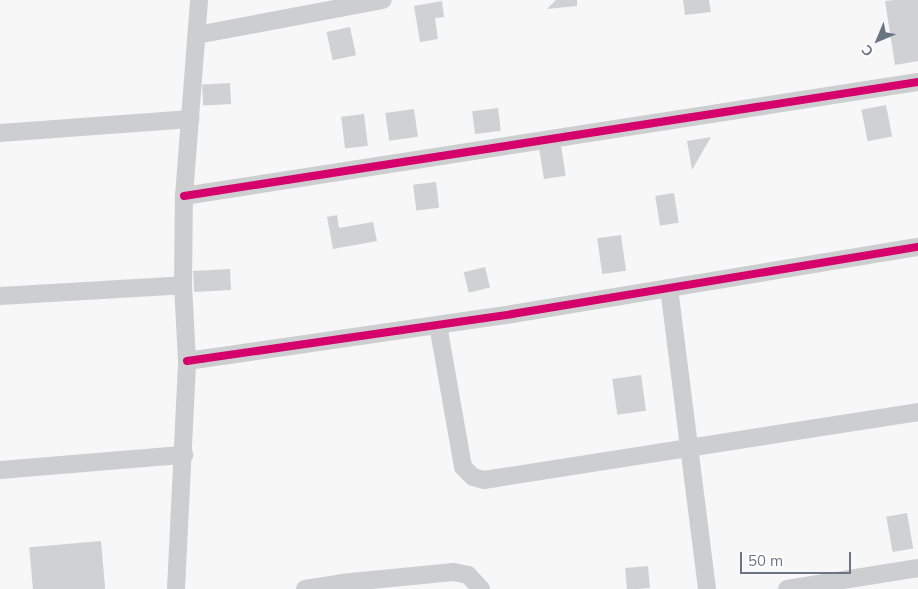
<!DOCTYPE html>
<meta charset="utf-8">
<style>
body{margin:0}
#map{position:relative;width:918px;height:589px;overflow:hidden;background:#f7f7f7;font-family:Mulish,sans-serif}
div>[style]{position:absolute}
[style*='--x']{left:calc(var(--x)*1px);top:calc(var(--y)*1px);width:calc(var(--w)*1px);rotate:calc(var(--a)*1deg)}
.building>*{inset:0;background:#d0d1d2;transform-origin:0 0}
.street>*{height:18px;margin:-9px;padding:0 9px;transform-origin:9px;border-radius:9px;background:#cdced0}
.cycleway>*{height:8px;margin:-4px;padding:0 4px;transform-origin:4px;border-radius:4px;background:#d6006c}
span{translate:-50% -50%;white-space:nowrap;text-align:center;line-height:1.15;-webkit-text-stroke:5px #fff;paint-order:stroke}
.north{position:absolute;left:853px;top:15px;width:50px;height:50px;-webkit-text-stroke:4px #fff;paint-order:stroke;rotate:225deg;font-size:14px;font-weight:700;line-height:20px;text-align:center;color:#6a7584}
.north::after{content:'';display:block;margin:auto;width:18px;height:22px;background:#6a7584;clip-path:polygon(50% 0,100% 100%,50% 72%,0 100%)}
.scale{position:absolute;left:740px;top:552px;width:111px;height:22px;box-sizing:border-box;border:2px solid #6a7584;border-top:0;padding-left:6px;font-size:15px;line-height:18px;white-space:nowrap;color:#6a7584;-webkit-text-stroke:4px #fff;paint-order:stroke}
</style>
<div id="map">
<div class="building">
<div style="clip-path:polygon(556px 0,577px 0,577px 6px,547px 9px)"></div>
<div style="clip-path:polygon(683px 0,709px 0,711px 12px,685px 15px)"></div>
<div style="clip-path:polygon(894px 0,918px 0,918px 61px,895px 65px,885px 1px)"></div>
<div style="clip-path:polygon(442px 1px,444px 17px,435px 18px,438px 39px,420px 42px,414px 6px)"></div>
<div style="left:350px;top:27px;width:29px;height:24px;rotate:78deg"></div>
<div style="left:230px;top:83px;width:21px;height:28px;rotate:87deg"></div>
<div style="left:886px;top:105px;width:32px;height:25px;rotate:79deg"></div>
<div style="left:498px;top:108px;width:23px;height:26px;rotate:83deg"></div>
<div style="left:414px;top:109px;width:28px;height:29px;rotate:82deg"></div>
<div style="left:364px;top:114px;width:32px;height:23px;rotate:83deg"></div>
<div style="clip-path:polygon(711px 137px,692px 170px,687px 141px)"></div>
<div style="left:561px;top:146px;width:30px;height:22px;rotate:81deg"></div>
<div style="left:436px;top:182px;width:26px;height:23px;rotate:83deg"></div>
<div style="left:674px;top:193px;width:30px;height:19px;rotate:81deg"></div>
<div style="clip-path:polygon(337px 215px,339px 228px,373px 222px,377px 241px,333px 249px,327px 217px)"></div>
<div style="left:621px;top:235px;width:36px;height:24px;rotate:82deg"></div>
<div style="left:485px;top:267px;width:21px;height:22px;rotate:76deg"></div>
<div style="left:230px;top:269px;width:21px;height:37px;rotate:87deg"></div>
<div style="left:641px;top:375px;width:36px;height:29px;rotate:82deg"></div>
<div style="left:907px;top:513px;width:36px;height:21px;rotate:80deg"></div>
<div style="left:101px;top:541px;width:48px;height:72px;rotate:85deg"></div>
<div style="left:648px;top:566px;width:22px;height:23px;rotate:85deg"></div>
</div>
<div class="street">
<div style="--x:197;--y:35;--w:189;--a:-10.7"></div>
<div style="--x:0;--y:133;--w:191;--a:-4.2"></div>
<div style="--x:184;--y:196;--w:743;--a:-8.83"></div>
<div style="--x:669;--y:288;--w:303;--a:82.8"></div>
<div style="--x:0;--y:296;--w:183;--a:-3.4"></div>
<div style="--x:438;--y:325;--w:144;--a:80"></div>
<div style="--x:463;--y:467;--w:14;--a:45"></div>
<div style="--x:473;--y:477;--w:11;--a:15"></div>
<div style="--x:484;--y:480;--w:439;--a:-8.9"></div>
<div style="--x:187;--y:361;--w:328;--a:-8.2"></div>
<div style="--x:512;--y:314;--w:411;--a:-9.4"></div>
<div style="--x:0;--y:470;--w:185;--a:-4.7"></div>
<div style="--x:176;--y:589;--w:228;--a:-87.2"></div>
<div style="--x:187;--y:361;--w:76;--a:-93"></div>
<div style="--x:183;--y:285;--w:89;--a:-89.4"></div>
<div style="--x:184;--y:196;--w:197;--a:-85.6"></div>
<div style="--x:305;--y:589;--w:36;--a:-9"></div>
<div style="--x:341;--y:583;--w:113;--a:-5.6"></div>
<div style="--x:453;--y:572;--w:15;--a:11"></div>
<div style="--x:468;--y:575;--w:19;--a:47"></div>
<div style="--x:787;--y:589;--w:133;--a:-9.1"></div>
</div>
<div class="cycleway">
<div style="--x:184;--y:196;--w:743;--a:-8.83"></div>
<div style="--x:187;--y:361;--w:328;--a:-8.2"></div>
<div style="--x:512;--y:314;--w:411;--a:-9.4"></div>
</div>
<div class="north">С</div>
<div class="scale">50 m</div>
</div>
